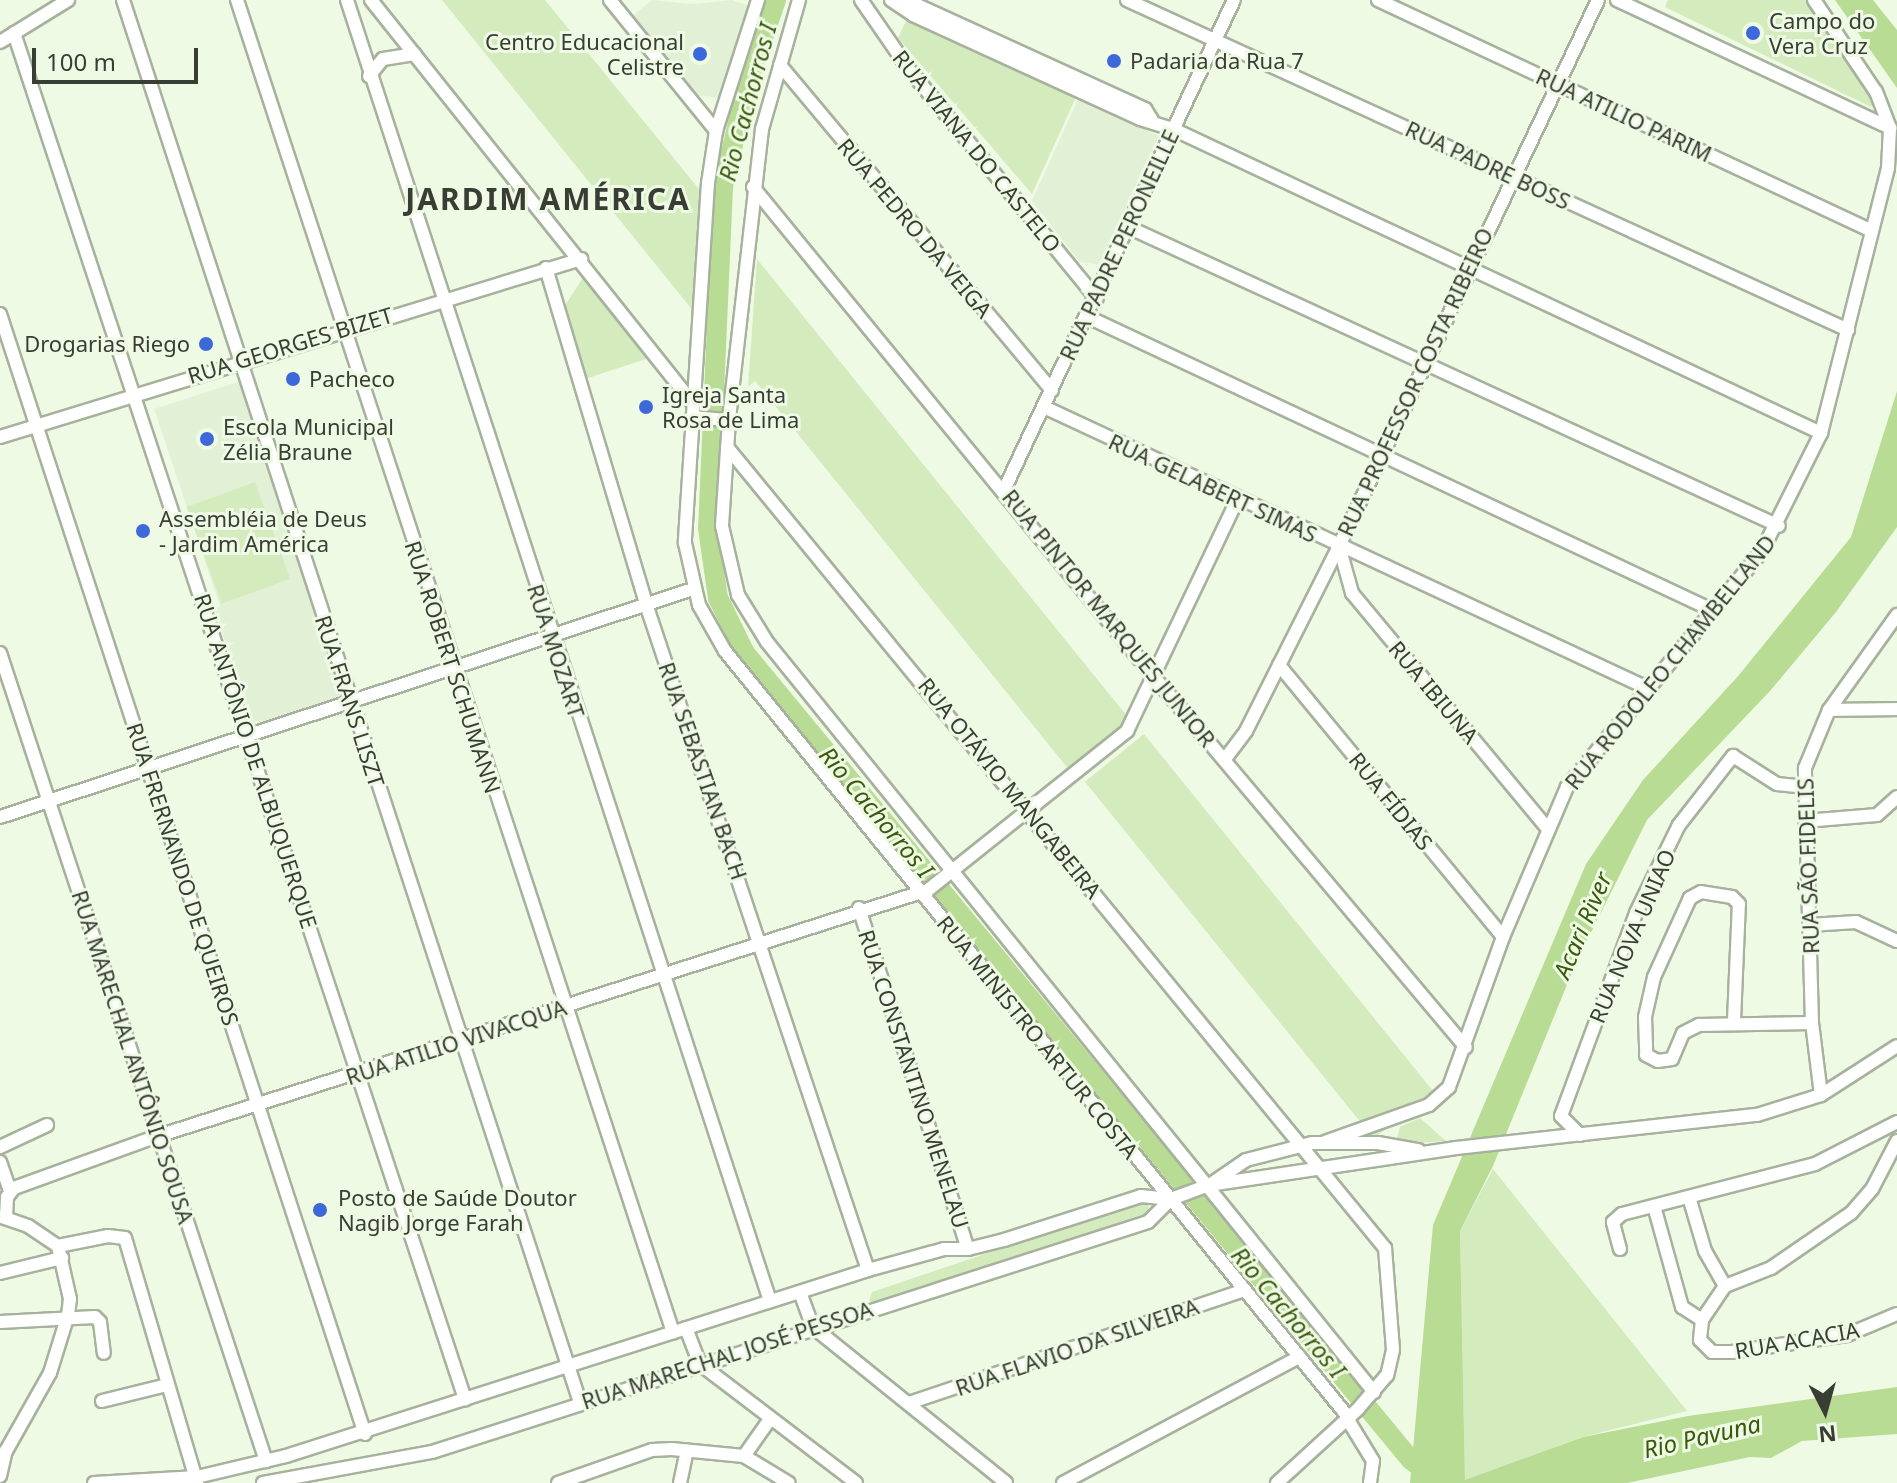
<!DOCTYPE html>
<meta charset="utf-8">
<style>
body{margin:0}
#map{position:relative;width:1897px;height:1483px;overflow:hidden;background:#effae5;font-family:"Noto Sans",sans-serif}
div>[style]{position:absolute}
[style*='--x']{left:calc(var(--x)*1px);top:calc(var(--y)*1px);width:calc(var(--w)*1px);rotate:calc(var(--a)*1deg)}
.built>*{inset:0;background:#e2f1d5}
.green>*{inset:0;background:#d4ebbe;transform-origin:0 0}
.water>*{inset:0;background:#b8dc93}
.river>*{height:20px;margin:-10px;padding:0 10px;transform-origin:10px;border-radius:10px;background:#b8dc93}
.roads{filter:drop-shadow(2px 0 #a7b19d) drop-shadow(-2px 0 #a7b19d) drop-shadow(0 2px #a7b19d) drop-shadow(0 -2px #a7b19d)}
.minor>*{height:12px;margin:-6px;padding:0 6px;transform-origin:6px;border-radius:6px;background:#fff}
.dots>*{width:22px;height:22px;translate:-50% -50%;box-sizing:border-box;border:4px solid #effae5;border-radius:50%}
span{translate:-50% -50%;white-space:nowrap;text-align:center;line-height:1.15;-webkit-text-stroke:6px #effae5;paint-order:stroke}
.poi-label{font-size:22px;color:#393e35}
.left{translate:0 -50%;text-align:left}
.right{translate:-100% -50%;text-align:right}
.street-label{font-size:22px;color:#393e35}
.water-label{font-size:24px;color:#3a590b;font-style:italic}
.district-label{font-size:30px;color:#393e35;font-weight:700;letter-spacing:2px}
.north{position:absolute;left:1785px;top:1371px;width:80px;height:80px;-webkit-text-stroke:6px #effae5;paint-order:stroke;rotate:174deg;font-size:22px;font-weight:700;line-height:32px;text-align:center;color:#393e35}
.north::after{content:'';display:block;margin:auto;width:28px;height:36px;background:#393e35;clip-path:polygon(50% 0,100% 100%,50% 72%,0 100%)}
.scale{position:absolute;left:32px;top:48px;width:166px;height:36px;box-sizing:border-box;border:4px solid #393e35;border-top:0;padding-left:10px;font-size:24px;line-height:28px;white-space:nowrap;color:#393e35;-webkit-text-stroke:6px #effae5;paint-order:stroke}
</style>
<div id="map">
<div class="built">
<div style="clip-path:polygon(652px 0,693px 4px,732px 0,755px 8px,719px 98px,693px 95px,631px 17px)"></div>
<div style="clip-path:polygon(1078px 99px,1159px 136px,1100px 265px,1080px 262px,1032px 201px)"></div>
<div style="clip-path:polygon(241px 381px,347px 698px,260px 727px,258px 721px,252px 723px,214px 608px,220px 606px,154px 409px)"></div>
</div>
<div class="green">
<div style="clip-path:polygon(442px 0,545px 0,703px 194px,694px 312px)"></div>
<div style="clip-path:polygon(1668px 0,1809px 0,1880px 95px,1871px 107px,1665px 7px)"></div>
<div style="clip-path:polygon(906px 21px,1076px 97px,1032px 194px,898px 38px)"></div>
<div style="clip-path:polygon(757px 259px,1127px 716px,1114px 736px,1070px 771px,755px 381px,748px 387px)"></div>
<div style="clip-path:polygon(586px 273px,655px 356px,585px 379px,562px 310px)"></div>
<div style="left:255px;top:482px;width:103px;height:73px;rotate:70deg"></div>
<div style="left:1144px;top:734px;width:459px;height:76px;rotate:51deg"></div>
<div style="clip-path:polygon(1420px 1118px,1446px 1141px,1402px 1144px,1397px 1138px,1400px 1127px)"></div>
<div style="clip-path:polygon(1493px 1169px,1687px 1411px,1582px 1437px,1465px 1481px,1460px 1231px)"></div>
<div style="clip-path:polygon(1142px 1201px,1150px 1203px,1147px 1213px,877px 1304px,869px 1301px,872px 1292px)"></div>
</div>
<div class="water">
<div style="clip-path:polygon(1835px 0,1873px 0,1897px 30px,1897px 88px)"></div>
<div style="clip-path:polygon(1897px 391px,1897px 527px,1836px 612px,1770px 691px,1647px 820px,1575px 965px,1493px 1166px,1460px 1231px,1465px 1480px,1583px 1437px,1688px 1416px,1897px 1387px,1897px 1434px,1802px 1441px,1771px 1458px,1750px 1457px,1627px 1483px,1410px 1483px,1433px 1225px,1586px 864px,1643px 780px,1739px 675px,1851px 537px)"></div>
</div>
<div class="river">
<div style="--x:776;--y:0;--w:89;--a:109"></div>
<div style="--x:747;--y:84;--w:106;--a:103.1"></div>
<div style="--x:723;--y:187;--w:341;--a:92.5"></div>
<div style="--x:708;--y:528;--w:71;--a:81.9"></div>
<div style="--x:718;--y:598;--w:61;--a:63.9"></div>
<div style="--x:745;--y:653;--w:1046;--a:50.47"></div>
<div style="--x:1411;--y:1460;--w:26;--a:37"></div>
</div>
<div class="roads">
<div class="minor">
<div style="--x:123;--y:0;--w:1475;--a:71.95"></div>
<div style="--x:237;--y:0;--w:1402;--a:71.88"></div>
<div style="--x:347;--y:0;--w:1368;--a:71.99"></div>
<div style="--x:371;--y:0;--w:514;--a:51.39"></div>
<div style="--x:610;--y:0;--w:169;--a:51"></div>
<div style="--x:758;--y:0;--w:138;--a:107.8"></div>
<div style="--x:716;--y:131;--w:53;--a:98.7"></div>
<div style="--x:708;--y:183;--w:361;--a:93.7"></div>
<div style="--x:685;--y:543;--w:64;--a:77.3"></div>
<div style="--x:699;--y:605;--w:53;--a:60.5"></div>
<div style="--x:725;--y:651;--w:989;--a:50.87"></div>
<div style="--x:799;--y:0;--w:134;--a:106"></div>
<div style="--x:762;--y:129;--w:293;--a:96.5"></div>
<div style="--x:729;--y:420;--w:106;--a:93.8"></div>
<div style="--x:722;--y:526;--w:71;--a:76.9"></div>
<div style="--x:738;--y:595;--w:55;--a:58.3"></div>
<div style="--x:767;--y:642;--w:965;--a:51.02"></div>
<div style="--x:861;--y:0;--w:83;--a:55.3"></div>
<div style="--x:908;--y:68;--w:298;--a:50.7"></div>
<div style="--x:891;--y:0;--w:27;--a:34"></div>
<div style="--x:913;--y:15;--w:250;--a:24.6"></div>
<div style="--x:1140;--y:119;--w:34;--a:17"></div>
<div style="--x:1173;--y:129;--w:716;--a:25.13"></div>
<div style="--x:1127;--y:0;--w:793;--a:24.59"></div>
<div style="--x:1378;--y:0;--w:543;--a:25.06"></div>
<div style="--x:1617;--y:0;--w:302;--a:25.1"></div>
<div style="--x:904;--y:6;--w:13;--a:-4"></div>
<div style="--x:917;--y:5;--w:251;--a:24.5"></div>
<div style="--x:1145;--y:109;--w:13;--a:58"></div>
<div style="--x:14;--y:33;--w:1439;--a:71.73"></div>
<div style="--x:0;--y:42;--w:80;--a:-31.7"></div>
<div style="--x:780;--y:65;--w:424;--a:50.1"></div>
<div style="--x:369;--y:76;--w:22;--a:-51"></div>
<div style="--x:383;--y:59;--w:32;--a:-9"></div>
<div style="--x:753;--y:187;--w:633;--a:50.7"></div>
<div style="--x:1154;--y:677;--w:484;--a:49.9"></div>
<div style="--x:1128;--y:227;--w:716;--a:24.67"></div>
<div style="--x:546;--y:268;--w:354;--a:73.4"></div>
<div style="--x:647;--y:607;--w:699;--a:71.57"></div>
<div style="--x:0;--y:314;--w:1178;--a:71.95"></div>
<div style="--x:1088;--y:317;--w:689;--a:25.15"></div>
<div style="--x:1044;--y:407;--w:663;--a:24.98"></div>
<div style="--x:692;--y:417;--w:37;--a:5"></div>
<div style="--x:0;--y:437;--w:608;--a:-17.03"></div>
<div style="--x:727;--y:447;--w:1037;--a:50.6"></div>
<div style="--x:1385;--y:1248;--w:102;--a:85.5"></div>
<div style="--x:1393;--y:1350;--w:26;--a:103"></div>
<div style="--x:1387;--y:1375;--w:45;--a:130.5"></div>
<div style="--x:1358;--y:1409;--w:110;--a:137.6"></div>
<div style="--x:1004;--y:490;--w:541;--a:-64.86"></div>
<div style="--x:1339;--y:546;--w:49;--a:74.5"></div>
<div style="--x:1352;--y:593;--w:305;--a:50.3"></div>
<div style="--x:0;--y:653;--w:851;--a:71.78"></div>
<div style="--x:1279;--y:665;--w:352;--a:50.5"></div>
<div style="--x:1829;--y:710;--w:68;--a:-0.8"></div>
<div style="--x:1225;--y:759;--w:35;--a:-53"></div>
<div style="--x:1246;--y:731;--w:207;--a:-63.3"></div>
<div style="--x:1339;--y:546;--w:604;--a:-64.62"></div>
<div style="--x:0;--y:817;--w:730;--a:-18.21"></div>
<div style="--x:1805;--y:821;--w:72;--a:-4.8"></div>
<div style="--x:1877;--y:815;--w:27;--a:-42"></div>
<div style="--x:859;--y:908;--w:358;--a:72.3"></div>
<div style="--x:1810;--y:925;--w:46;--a:-3.7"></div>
<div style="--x:1856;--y:922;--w:45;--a:24.9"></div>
<div style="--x:1734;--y:1021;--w:117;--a:-87.6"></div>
<div style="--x:1739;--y:904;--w:10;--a:-135"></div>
<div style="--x:1732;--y:897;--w:31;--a:-171"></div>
<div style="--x:1701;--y:892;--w:13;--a:151"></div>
<div style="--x:1690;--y:898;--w:87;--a:114.5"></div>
<div style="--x:1654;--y:977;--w:41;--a:102.7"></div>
<div style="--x:1645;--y:1017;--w:38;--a:88"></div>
<div style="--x:1646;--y:1055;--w:13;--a:27"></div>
<div style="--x:1658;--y:1061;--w:14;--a:-8"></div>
<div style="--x:1672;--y:1059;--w:28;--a:-67"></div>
<div style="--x:1683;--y:1033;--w:18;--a:-27"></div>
<div style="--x:1699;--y:1025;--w:113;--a:-1"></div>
<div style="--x:1821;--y:1095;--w:73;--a:-97.1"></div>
<div style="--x:1812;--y:1023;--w:255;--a:-91.6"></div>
<div style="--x:1805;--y:768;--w:63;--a:-67.5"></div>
<div style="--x:1829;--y:710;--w:117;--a:-54.4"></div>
<div style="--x:1580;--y:1135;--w:27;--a:-135"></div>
<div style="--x:1561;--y:1116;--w:216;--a:-69.7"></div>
<div style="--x:1636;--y:913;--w:98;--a:-64"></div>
<div style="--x:1679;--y:825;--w:88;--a:-52"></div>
<div style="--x:1733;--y:756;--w:52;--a:32.5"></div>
<div style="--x:1777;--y:784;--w:29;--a:6"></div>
<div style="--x:1897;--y:1141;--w:54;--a:117.5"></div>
<div style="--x:1872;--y:1189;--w:32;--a:131"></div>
<div style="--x:1851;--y:1213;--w:97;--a:145.5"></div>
<div style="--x:1771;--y:1268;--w:49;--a:158.6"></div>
<div style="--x:1725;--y:1286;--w:41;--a:124.1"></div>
<div style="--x:1702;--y:1320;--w:20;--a:96"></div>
<div style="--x:1700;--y:1340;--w:17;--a:45"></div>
<div style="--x:1712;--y:1352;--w:20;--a:0"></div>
<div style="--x:1732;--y:1352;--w:116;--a:-8.4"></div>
<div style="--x:1847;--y:1335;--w:54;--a:-22.8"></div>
<div style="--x:1325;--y:1142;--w:110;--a:-19.6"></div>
<div style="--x:1429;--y:1105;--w:27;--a:-42"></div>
<div style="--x:1449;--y:1087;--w:159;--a:-70.2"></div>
<div style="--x:1503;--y:937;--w:163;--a:-66.9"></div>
<div style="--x:1567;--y:787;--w:306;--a:-50.4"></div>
<div style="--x:1762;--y:551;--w:132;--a:-63.4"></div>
<div style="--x:1821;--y:433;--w:273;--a:-75.8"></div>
<div style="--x:1888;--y:168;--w:40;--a:-87.1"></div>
<div style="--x:1890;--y:128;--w:39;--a:-111"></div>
<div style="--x:1876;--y:92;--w:111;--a:-124"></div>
<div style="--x:0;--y:1147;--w:52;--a:-25.1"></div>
<div style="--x:0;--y:1162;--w:31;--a:71"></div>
<div style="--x:1211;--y:1184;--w:42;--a:-34.4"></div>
<div style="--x:1246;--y:1160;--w:68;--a:-14.4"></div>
<div style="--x:1312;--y:1143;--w:66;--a:0"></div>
<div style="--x:1378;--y:1143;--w:41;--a:9.9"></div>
<div style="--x:1689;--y:1197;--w:56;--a:73.5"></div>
<div style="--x:1705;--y:1251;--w:40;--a:60.3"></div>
<div style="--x:1654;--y:1206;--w:105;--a:74.5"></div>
<div style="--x:1682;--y:1307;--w:24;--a:33"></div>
<div style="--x:2;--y:1217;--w:28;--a:19"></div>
<div style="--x:28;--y:1226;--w:36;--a:34"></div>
<div style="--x:6;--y:1217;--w:20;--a:-87"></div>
<div style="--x:7;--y:1197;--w:11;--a:-52"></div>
<div style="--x:14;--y:1188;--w:153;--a:-19.9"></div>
<div style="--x:158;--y:1136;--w:808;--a:-17.72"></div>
<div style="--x:928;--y:890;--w:255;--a:-38.6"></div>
<div style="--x:1127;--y:731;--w:256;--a:-64.5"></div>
<div style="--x:58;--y:1246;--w:51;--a:-11.3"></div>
<div style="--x:108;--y:1236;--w:17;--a:7"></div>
<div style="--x:125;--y:1238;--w:255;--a:73.6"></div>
<div style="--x:1620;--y:1249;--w:28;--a:-105"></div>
<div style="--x:1613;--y:1222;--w:12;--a:-42"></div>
<div style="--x:1622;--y:1214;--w:199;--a:-14.5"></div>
<div style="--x:1815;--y:1164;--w:92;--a:-27.1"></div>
<div style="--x:0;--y:1273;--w:64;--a:-13.6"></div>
<div style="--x:800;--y:1292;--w:37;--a:70"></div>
<div style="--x:813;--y:1327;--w:248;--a:38.9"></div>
<div style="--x:0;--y:1322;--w:95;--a:-3"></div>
<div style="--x:95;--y:1317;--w:7;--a:45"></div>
<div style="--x:100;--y:1322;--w:31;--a:83"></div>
<div style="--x:686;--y:1328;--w:39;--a:69"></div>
<div style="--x:700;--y:1364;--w:196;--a:37.3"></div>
<div style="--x:102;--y:1401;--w:67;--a:-13.8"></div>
<div style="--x:909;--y:1403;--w:354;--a:-18.6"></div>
<div style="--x:1348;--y:1420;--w:48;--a:58.6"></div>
<div style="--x:1373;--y:1461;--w:22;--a:98"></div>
<div style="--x:744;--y:1456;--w:45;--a:-54.9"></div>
<div style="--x:0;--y:1476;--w:26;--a:-77"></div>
<div style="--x:6;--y:1451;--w:90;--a:-60.6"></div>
<div style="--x:50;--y:1373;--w:61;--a:-72.8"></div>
<div style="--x:68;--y:1315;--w:16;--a:-83"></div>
<div style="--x:70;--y:1299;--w:54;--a:-102.8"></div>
<div style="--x:94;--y:1483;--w:103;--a:-3.3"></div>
<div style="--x:197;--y:1477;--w:91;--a:-13.3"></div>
<div style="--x:286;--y:1456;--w:611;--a:-17.72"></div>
<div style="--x:868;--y:1270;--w:79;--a:-15.4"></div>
<div style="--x:944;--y:1249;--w:24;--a:0"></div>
<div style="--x:968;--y:1249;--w:37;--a:-14"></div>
<div style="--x:1004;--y:1240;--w:144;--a:-17.8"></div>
<div style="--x:1141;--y:1196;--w:30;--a:6"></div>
<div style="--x:263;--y:1483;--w:172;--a:-10.4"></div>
<div style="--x:432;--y:1452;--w:752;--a:-17.81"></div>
<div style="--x:1148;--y:1222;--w:33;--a:-45"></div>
<div style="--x:1171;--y:1199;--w:40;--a:-20.2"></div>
<div style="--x:1209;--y:1185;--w:250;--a:-8.5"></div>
<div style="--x:1456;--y:1148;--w:303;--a:-6.3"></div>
<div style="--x:1757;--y:1115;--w:67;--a:-17.4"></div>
<div style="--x:1821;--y:1095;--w:90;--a:-32.8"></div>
<div style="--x:558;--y:1483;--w:100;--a:-19.3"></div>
<div style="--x:652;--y:1450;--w:20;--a:-3"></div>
<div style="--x:672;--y:1449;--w:72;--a:5.6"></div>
<div style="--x:744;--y:1456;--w:52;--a:31"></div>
<div style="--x:680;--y:1483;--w:33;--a:-78"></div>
<div style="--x:1063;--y:1483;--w:268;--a:-28.1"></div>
</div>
</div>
<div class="dots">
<div style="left:1753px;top:33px;background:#3d68d9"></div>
<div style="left:700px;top:54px;background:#3d68d9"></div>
<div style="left:1114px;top:61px;background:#3d68d9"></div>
<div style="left:206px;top:344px;background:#3d68d9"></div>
<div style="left:293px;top:379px;background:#3d68d9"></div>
<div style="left:646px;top:407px;background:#3d68d9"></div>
<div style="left:207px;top:439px;background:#3d68d9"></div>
<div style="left:143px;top:531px;background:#3d68d9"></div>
<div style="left:320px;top:1210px;background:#3d68d9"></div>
</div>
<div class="poi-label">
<span class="left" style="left:1769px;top:33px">Campo do<br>Vera Cruz</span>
<span class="right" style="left:684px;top:54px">Centro Educacional<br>Celistre</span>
<span class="left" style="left:1130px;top:61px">Padaria da Rua 7</span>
<span class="right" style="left:190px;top:344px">Drogarias Riego</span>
<span class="left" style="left:309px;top:379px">Pacheco</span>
<span class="left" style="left:662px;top:407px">Igreja Santa<br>Rosa de Lima</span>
<span class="left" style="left:223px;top:439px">Escola Municipal<br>Zélia Braune</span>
<span class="left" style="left:159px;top:531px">Assembléia de Deus<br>- Jardim América</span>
<span class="left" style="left:338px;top:1210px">Posto de Saúde Doutor<br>Nagib Jorge Farah</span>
</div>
<div class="street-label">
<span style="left:1624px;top:115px;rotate:25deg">RUA ATILIO PARIM</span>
<span style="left:977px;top:151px;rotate:51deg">RUA VIANA DO CASTELO</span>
<span style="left:1488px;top:165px;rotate:25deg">RUA PADRE BOSS</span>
<span style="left:915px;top:228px;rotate:50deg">RUA PEDRO DA VEIGA</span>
<span style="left:1119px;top:245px;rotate:-65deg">RUA PADRE PERONEILLE</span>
<span style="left:290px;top:345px;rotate:-17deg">RUA GEORGES BIZET</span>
<span style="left:1415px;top:382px;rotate:-65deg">RUA PROFESSOR COSTA RIBEIRO</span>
<span style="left:1213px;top:488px;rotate:25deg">RUA GELABERT SIMAS</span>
<span style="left:1109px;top:618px;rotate:51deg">RUA PINTOR MARQUES JUNIOR</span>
<span style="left:556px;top:651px;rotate:72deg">RUA MOZART</span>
<span style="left:1670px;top:662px;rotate:-51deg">RUA RODOLFO CHAMBELLAND</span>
<span style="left:453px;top:667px;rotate:72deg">RUA ROBERT SCHUMANN</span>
<span style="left:1434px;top:692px;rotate:50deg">RUA IBIUNA</span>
<span style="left:350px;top:701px;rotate:72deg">RUA FRANS LISZT</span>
<span style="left:256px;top:761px;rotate:72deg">RUA ANTÔNIO DE ALBUQUERQUE</span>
<span style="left:703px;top:771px;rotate:71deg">RUA SEBASTIAN BACH</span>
<span style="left:1010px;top:788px;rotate:51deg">RUA OTÁVIO MANGABEIRA</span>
<span style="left:1391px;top:801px;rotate:51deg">RUA FÍDIAS</span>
<span style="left:1808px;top:866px;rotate:-92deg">RUA SÃO FIDELIS</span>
<span style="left:183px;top:874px;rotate:72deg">RUA FRERNANDO DE QUEIROS</span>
<span style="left:1632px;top:936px;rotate:-67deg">RUA NOVA UNIAO</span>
<span style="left:1038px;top:1037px;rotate:51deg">RUA MINISTRO ARTUR COSTA</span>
<span style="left:456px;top:1042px;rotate:-18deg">RUA ATILIO VIVACQUA</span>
<span style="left:133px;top:1057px;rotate:72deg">RUA MARECHAL ANTÔNIO SOUSA</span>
<span style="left:914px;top:1079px;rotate:72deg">RUA CONSTANTINO MENELAU</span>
<span style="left:1797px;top:1340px;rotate:-10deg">RUA ACACIA</span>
<span style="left:1077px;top:1347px;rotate:-19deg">RUA FLAVIO DA SILVEIRA</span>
<span style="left:727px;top:1355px;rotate:-18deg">RUA MARECHAL JOSÉ PESSOA</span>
</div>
<div class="water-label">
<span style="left:747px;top:102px;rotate:-75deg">Rio Cachorros I</span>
<span style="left:877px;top:812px;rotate:50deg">Rio Cachorros I</span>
<span style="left:1582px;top:925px;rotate:-67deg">Acari River</span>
<span style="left:1289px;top:1312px;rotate:50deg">Rio Cachorros I</span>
<span style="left:1702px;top:1436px;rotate:-13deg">Rio Pavuna</span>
</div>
<div class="district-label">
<span style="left:548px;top:199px">JARDIM AMÉRICA</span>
</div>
<div class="north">N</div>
<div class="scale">100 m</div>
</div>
